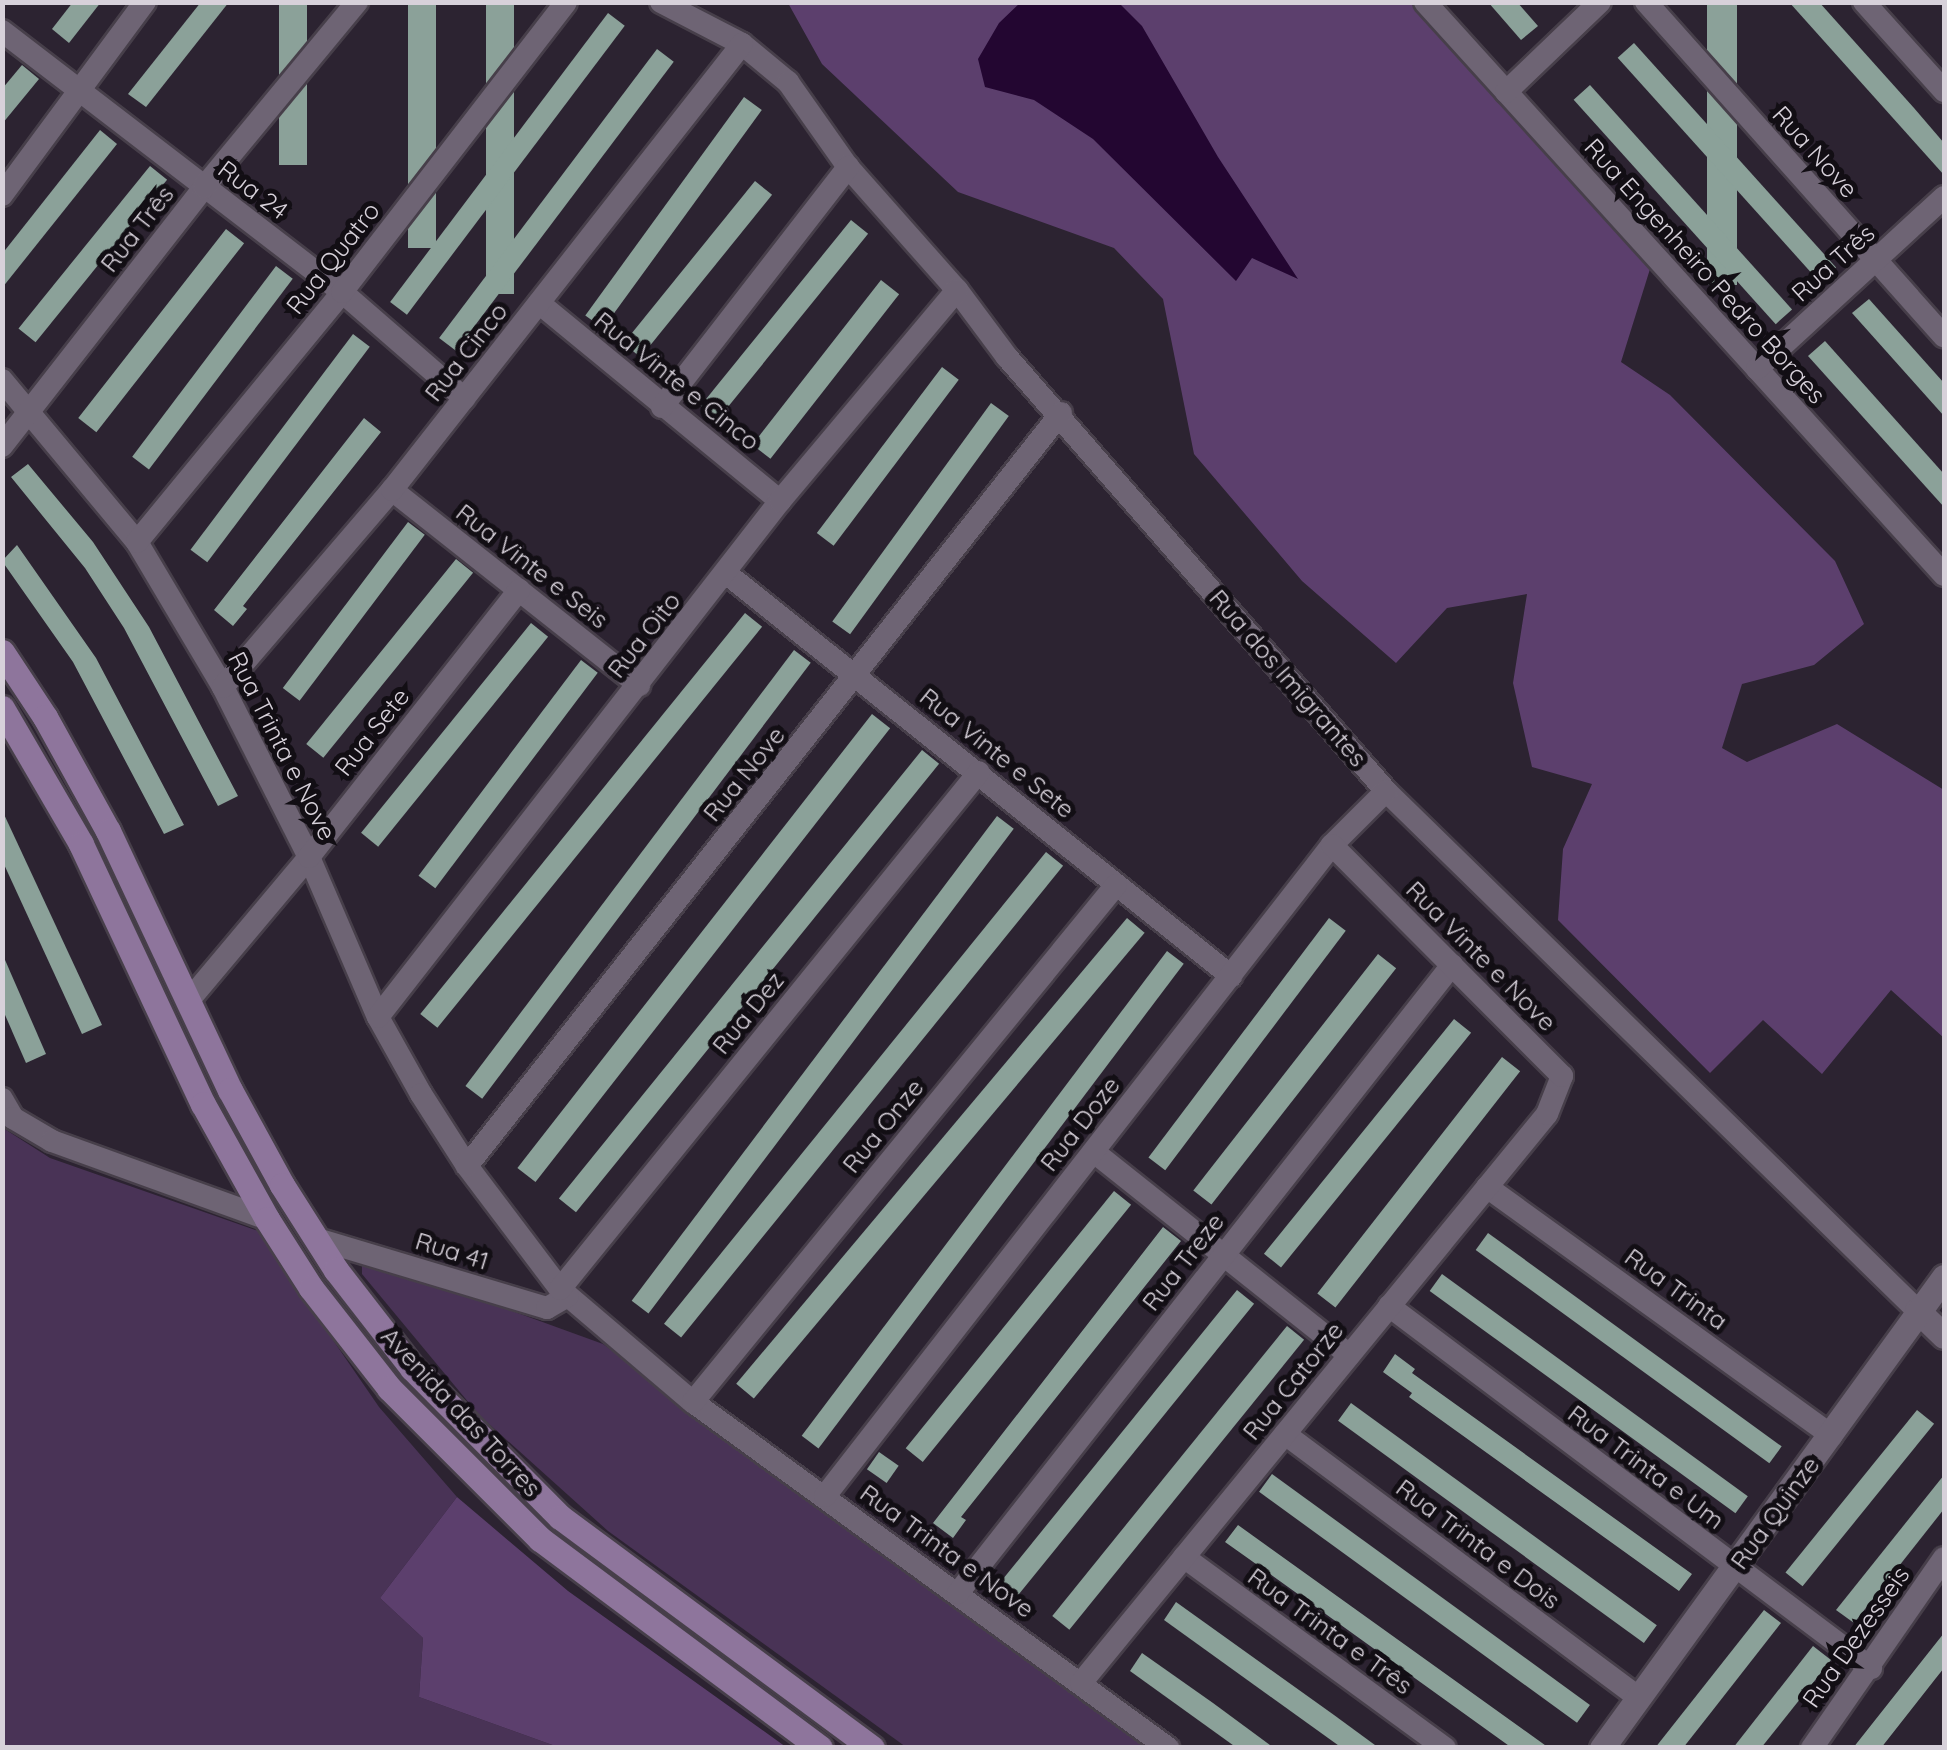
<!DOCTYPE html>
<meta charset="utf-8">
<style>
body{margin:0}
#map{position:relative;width:1947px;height:1750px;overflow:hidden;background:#2c2331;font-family:Quicksand,sans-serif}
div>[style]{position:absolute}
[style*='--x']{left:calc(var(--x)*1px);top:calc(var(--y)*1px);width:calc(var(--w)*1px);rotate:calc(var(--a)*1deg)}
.green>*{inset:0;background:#493356}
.forest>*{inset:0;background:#5c3f6d}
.water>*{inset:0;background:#230631}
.building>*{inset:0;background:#8ba199;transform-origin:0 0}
.roads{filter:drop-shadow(2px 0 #473f4a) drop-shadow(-2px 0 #473f4a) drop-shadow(0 2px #473f4a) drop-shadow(0 -2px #473f4a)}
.minor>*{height:22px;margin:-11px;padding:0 11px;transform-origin:11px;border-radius:11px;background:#6e6474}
.tertiary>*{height:25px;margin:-12.5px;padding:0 12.5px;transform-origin:12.5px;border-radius:12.5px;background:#6e6474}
.secondary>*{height:25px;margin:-12.5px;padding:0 12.5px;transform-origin:12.5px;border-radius:12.5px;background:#8e759c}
span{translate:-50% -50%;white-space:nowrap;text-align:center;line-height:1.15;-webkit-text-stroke:10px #120e14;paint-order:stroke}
.street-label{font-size:25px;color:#d7d1da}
.frame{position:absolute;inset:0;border:5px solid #d7d1da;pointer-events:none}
</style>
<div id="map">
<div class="green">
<div style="clip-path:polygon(3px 1128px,50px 1158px,258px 1231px,379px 1407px,457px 1497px,380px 1598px,423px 1638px,419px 1697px,558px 1747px,3px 1747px)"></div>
<div style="clip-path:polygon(374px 1261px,603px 1344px,1153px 1747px,906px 1747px,608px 1531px,479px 1415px,362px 1274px,362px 1265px)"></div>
</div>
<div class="forest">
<div style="clip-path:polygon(788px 3px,1413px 3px,1650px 269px,1621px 362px,1670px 395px,1835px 561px,1864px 624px,1814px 665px,1742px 684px,1722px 748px,1747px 762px,1837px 724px,1944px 790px,1944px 1038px,1891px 990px,1822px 1074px,1763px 1020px,1710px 1073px,1558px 920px,1563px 849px,1592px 784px,1532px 767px,1513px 683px,1527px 594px,1447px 608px,1396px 663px,1302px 581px,1194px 454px,1163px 299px,1114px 248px,958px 192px,822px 64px)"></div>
<div style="clip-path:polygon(457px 1497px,568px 1591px,786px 1747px,558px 1747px,419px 1697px,423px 1638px,380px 1598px)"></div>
</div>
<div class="water">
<div style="clip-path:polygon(1021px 2px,1119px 3px,1142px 26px,1218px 157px,1298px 279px,1252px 258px,1236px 281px,1093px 139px,1034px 100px,985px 87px,978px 59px,999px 23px)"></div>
</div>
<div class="building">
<div style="clip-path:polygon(73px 2px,101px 2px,69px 43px,52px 29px)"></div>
<div style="clip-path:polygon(201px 2px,229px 2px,146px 107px,128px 94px)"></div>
<div style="left:279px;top:2px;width:28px;height:163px"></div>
<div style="left:408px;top:2px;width:28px;height:246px"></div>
<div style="left:486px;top:2px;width:28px;height:292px"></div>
<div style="clip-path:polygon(1488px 2px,1517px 2px,1538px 26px,1521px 40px)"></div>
<div style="left:1707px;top:2px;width:30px;height:283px"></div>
<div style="clip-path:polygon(1789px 2px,1819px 2px,1914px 108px,1944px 143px,1944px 175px)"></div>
<div style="left:608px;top:13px;width:21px;height:362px;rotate:37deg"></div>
<div style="left:1634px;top:43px;width:302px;height:22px;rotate:48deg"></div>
<div style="left:657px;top:49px;width:21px;height:362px;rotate:37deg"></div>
<div style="clip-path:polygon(22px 65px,39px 79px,2px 124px,2px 89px)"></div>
<div style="left:1590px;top:85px;width:302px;height:22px;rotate:48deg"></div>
<div style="left:744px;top:97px;width:22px;height:270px;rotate:36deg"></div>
<div style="clip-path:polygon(100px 130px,117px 144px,2px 288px,2px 254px)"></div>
<div style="left:150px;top:166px;width:22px;height:209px;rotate:39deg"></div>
<div style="left:755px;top:181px;width:22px;height:209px;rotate:39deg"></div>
<div style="left:851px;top:220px;width:22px;height:239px;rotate:39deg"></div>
<div style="left:226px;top:229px;width:23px;height:240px;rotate:38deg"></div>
<div style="left:276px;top:266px;width:21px;height:239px;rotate:37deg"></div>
<div style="left:881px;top:280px;width:23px;height:209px;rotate:38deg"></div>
<div style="clip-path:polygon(1869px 299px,1944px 383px,1944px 416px,1852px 313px)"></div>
<div style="left:353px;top:334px;width:21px;height:270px;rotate:37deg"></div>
<div style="clip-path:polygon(1825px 341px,1944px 474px,1944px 507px,1808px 356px)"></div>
<div style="left:942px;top:367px;width:21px;height:208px;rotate:37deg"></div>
<div style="left:991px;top:403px;width:22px;height:270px;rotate:36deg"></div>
<div style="clip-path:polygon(364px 418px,381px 432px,243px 606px,247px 609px,233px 626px,214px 610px)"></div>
<div style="clip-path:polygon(28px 464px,93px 542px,149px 627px,238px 796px,218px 806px,124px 628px,85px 568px,11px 477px)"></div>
<div style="left:408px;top:522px;width:21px;height:208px;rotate:37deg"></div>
<div style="clip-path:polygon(17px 545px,96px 658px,184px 825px,164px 834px,73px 662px,2px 561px)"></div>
<div style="left:456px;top:559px;width:22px;height:238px;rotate:39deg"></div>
<div style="left:745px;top:613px;width:22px;height:516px;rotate:39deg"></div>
<div style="left:531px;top:623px;width:22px;height:270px;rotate:39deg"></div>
<div style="left:794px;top:650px;width:21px;height:546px;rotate:37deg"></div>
<div style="left:581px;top:660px;width:21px;height:270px;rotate:37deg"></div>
<div style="left:872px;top:714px;width:23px;height:576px;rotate:38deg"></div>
<div style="left:922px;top:750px;width:22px;height:577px;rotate:39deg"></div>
<div style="clip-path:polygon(2px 810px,102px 1025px,82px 1034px,2px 860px)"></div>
<div style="left:997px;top:816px;width:21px;height:607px;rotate:37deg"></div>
<div style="left:1046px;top:852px;width:22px;height:607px;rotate:39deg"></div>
<div style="left:1127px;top:918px;width:23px;height:608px;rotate:40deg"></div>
<div style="left:1329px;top:918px;width:21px;height:300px;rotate:37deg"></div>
<div style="left:1167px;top:951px;width:21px;height:607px;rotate:37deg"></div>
<div style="clip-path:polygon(2px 953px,46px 1054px,26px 1063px,2px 1008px)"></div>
<div style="left:1378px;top:954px;width:23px;height:300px;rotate:38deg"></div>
<div style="left:1454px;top:1019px;width:22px;height:302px;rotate:39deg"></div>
<div style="left:1502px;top:1057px;width:23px;height:300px;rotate:38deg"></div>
<div style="left:1114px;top:1191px;width:22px;height:331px;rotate:39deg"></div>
<div style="clip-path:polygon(1163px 1227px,1181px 1241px,961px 1517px,966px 1520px,953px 1538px,933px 1523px)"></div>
<div style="left:1488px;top:1233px;width:363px;height:21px;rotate:36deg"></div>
<div style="left:1442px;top:1274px;width:378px;height:21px;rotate:36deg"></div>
<div style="left:1237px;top:1290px;width:22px;height:381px;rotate:39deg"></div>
<div style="left:1287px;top:1326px;width:22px;height:373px;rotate:39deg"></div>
<div style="clip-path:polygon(1395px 1354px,1415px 1369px,1412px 1373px,1692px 1574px,1679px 1591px,1409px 1397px,1412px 1393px,1383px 1372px)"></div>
<div style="left:1351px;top:1403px;width:378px;height:22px;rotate:36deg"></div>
<div style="left:1917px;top:1410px;width:22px;height:209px;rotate:39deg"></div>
<div style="left:879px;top:1452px;width:24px;height:21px;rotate:35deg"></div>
<div style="left:1272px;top:1474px;width:393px;height:22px;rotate:36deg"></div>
<div style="clip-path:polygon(1944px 1475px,1944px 1509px,1854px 1623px,1836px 1610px)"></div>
<div style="clip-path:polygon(1238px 1525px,1270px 1548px,1549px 1748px,1512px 1748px,1249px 1559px,1225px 1542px)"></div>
<div style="clip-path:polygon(1176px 1602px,1334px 1715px,1379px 1748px,1342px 1748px,1264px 1692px,1164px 1620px)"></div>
<div style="clip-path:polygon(1764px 1610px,1781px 1623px,1709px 1715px,1683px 1748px,1655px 1748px)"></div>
<div style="clip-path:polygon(1944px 1633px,1944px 1668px,1936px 1678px,1881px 1748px,1853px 1748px)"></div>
<div style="clip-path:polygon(1813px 1646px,1831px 1660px,1816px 1679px,1761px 1748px,1733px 1748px)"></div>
<div style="clip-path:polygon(1142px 1653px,1213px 1703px,1274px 1748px,1237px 1748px,1155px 1689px,1130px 1671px)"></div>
</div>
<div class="roads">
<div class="minor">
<div style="--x:661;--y:2;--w:91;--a:27.4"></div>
<div style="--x:742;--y:44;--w:60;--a:39.6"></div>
<div style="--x:788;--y:82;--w:104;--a:54.8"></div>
<div style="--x:848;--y:167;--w:164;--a:48.5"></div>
<div style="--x:957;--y:290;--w:84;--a:53.3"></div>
<div style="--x:1007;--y:357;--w:576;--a:48.87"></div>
<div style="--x:1386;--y:791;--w:743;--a:44.35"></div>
<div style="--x:1425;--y:2;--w:773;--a:47.83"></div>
<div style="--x:1646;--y:2;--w:448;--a:48.3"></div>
<div style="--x:1864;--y:2;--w:120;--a:48"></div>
<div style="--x:2;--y:31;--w:429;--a:37.5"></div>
<div style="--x:342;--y:292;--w:162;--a:41"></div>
<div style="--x:1506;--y:92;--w:130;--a:-43.8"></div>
<div style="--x:2;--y:195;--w:240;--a:-53.5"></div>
<div style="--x:539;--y:303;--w:312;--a:39.4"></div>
<div style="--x:1757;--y:369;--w:254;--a:-42.6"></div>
<div style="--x:2;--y:380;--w:211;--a:50.2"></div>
<div style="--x:137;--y:542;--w:169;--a:59.3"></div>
<div style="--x:223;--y:687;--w:191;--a:63.2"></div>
<div style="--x:309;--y:857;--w:174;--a:66.7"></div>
<div style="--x:378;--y:1017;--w:88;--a:60.8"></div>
<div style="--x:421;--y:1094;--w:85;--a:57.4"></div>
<div style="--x:467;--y:1166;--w:154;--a:52.9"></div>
<div style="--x:560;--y:1289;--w:175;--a:40.4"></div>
<div style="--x:693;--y:1402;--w:588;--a:36.07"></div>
<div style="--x:662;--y:407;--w:304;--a:-52.2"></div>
<div style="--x:2;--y:446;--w:328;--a:-52"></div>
<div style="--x:204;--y:187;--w:240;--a:-50.4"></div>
<div style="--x:392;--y:490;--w:315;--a:38.3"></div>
<div style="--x:137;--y:542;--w:323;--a:-50.6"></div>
<div style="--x:342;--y:292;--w:366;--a:-52.3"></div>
<div style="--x:727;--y:574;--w:645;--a:38.58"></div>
<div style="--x:223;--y:687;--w:260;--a:-49.4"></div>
<div style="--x:392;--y:490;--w:567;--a:-51.88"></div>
<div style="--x:190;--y:999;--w:185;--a:-50"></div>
<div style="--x:309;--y:857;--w:340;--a:-51.8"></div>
<div style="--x:378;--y:1017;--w:654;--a:-52.08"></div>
<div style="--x:780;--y:501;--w:275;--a:-50"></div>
<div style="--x:2;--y:1099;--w:22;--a:60"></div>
<div style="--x:13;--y:1118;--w:45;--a:30.5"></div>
<div style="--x:52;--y:1141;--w:229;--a:19.9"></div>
<div style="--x:1094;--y:1152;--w:326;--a:38.5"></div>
<div style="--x:467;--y:1166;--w:959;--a:-51.73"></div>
<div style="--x:1487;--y:1187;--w:425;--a:35.8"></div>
<div style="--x:317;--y:1239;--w:240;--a:16.7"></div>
<div style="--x:547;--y:1308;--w:24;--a:-30"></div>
<div style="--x:560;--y:1289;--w:665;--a:-50.98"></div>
<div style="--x:1389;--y:1306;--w:603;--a:36.91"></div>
<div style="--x:693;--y:1402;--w:668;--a:-50.71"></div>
<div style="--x:1285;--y:1434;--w:442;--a:36.7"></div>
<div style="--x:825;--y:1496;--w:825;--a:-52.09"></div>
<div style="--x:1332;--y:845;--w:76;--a:-45"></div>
<div style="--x:1184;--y:1557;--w:323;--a:36.2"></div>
<div style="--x:958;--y:1593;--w:799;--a:-51.81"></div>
<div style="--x:1081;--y:1683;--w:735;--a:-50.68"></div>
<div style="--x:1547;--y:1114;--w:41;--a:-68.5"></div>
<div style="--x:1562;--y:1076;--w:326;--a:-134.9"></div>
<div style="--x:1812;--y:1748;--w:231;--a:-55.2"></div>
</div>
<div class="tertiary">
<div style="--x:1917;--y:1310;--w:37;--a:44"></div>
<div style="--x:1602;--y:1748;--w:582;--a:-54.02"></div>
</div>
<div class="secondary">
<div style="--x:2;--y:652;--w:78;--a:56.5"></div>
<div style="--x:45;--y:717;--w:130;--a:61.1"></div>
<div style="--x:108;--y:831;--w:286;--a:64.8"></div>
<div style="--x:230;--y:1090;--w:108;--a:61.3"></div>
<div style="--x:282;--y:1185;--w:101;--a:57.6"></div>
<div style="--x:336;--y:1270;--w:124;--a:52.2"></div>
<div style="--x:412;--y:1368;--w:210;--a:45.2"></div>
<div style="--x:560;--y:1517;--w:388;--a:36.5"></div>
<div style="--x:2;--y:708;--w:157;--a:59.8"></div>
<div style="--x:81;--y:844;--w:287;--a:64.9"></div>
<div style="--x:203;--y:1104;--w:132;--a:60.9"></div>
<div style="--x:267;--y:1219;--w:82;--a:57.5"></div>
<div style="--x:311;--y:1288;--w:127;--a:52"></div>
<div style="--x:389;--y:1388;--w:214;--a:45"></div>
<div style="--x:540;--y:1539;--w:349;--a:36.7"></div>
</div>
</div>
<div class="street-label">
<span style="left:1815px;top:152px;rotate:48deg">Rua Nove</span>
<span style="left:253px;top:190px;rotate:37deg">Rua 24</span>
<span style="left:137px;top:229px;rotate:-52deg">Rua Três</span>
<span style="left:333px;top:258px;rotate:-52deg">Rua Quatro</span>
<span style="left:1833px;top:263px;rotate:-42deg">Rua Três</span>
<span style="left:1705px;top:271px;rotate:48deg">Rua Engenheiro Pedro Borges</span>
<span style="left:466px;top:352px;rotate:-52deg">Rua Cinco</span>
<span style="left:677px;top:381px;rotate:39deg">Rua Vinte e Cinco</span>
<span style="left:532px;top:566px;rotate:38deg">Rua Vinte e Seis</span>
<span style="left:644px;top:635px;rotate:-52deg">Rua Oito</span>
<span style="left:1288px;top:678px;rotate:49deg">Rua dos Imigrantes</span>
<span style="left:372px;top:732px;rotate:-52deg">Rua Sete</span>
<span style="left:282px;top:746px;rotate:63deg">Rua Trinta e Nove</span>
<span style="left:997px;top:753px;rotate:39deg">Rua Vinte e Sete</span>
<span style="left:744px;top:774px;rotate:-51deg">Rua Nove</span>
<span style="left:1481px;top:956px;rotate:45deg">Rua Vinte e Nove</span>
<span style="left:748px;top:1013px;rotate:-51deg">Rua Dez</span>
<span style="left:1080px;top:1124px;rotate:-52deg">Rua Doze</span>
<span style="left:883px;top:1126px;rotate:-51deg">Rua Onze</span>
<span style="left:452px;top:1251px;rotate:17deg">Rua 41</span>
<span style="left:1183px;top:1262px;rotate:-52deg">Rua Treze</span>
<span style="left:1676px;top:1289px;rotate:36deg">Rua Trinta</span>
<span style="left:1293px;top:1381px;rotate:-51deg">Rua Catorze</span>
<span style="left:461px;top:1412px;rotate:47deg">Avenida das Torres</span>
<span style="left:1646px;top:1467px;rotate:37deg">Rua Trinta e Um</span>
<span style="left:1775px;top:1513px;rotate:-54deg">Rua Quinze</span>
<span style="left:1478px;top:1544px;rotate:37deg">Rua Trinta e Dois</span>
<span style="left:947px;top:1551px;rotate:36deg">Rua Trinta e Nove</span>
<span style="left:1330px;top:1631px;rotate:36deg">Rua Trinta e Três</span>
<span style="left:1856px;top:1637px;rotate:-55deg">Rua Dezesseis</span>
</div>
<div class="frame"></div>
</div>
